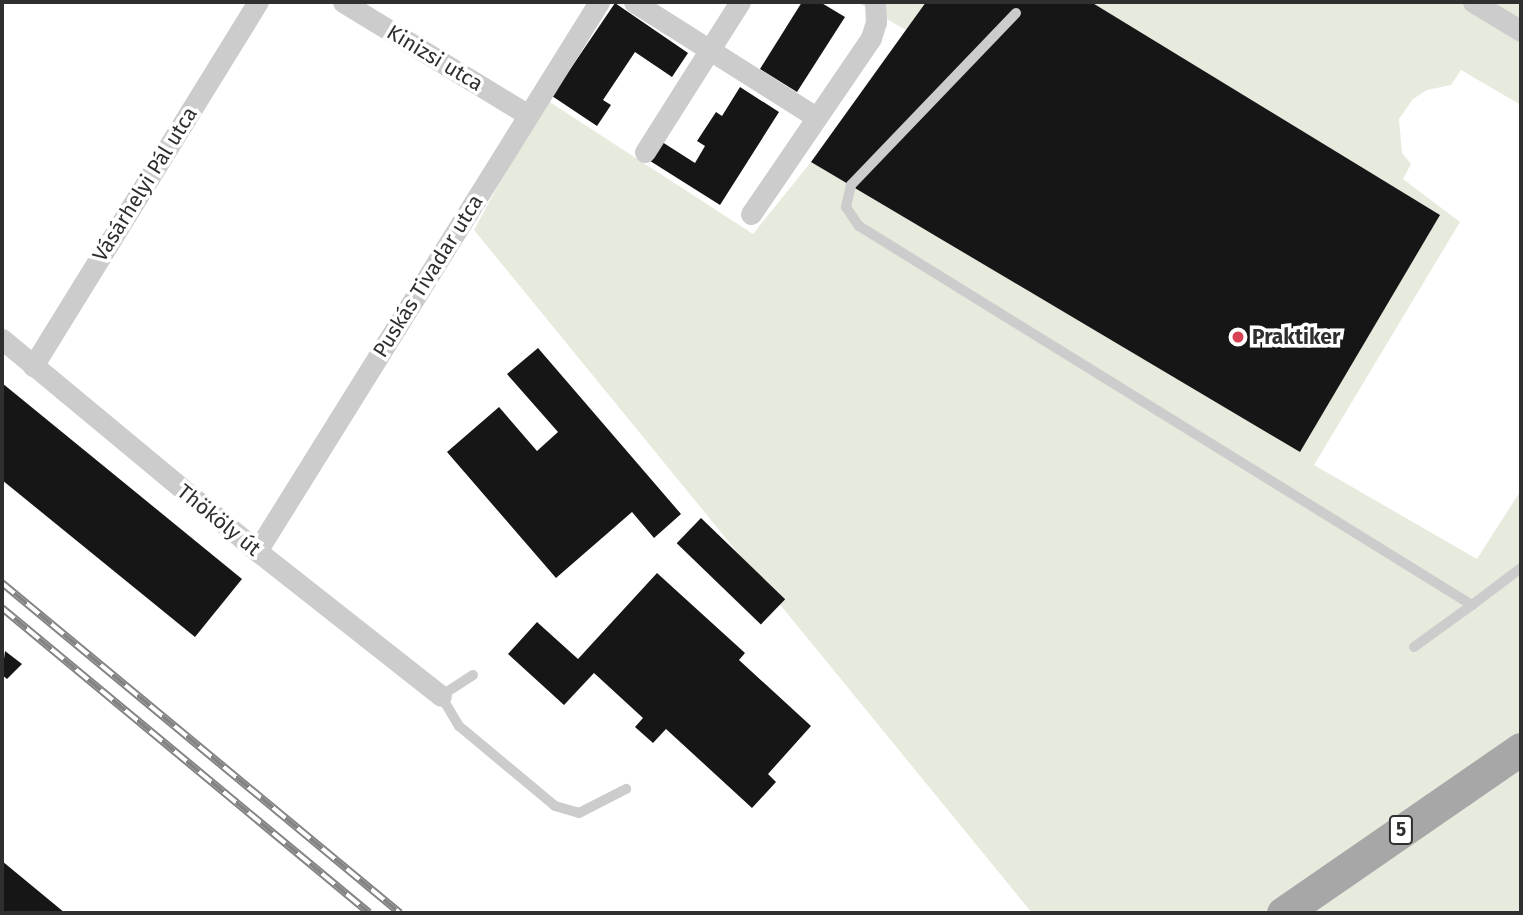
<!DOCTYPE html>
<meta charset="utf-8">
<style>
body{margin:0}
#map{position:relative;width:1523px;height:915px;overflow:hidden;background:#fff;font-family:"Fira Sans",sans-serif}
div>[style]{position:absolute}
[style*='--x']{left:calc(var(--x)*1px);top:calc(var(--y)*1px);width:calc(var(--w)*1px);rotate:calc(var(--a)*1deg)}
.green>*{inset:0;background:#e6ebde}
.building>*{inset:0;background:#161616;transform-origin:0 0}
.lane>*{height:10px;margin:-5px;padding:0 5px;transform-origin:5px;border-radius:5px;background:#ccc}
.street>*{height:21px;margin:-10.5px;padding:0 10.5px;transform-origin:10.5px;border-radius:10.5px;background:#ccc}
.primary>*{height:33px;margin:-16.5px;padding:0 16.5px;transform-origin:16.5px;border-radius:16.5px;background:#a7a7a7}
.rail>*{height:8px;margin-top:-4px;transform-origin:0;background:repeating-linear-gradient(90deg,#fff 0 16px,#848484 0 32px);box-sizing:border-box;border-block:2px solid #848484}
.dots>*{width:19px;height:19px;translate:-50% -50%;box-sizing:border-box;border:4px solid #fff;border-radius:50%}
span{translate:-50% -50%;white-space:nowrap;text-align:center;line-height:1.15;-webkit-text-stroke:7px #fff;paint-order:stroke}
.shield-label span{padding:2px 5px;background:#fff;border:2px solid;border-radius:5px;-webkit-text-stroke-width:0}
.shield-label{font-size:19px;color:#2f2f2f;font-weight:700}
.street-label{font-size:21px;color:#2f2f2f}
.poi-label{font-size:21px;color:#2f2f2f;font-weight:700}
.left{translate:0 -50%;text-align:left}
.frame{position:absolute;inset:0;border:4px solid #2f2f2f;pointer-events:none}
</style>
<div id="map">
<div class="green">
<div style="clip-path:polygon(857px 2px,926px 2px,906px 30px)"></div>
<div style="clip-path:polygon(1091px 2px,1521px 2px,1521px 105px,1461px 70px,1451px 85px,1427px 90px,1413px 99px,1399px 119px,1402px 153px,1411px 164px,1403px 179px,1460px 222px,1314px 465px,1477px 559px,1521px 490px,1521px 913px,1032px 913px,474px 230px,545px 99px,753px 234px,811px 162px,1300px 451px,1440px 215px)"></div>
</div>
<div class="building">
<div style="clip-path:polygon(802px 2px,820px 2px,845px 17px,797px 92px,760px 69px)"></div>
<div style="clip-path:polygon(926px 2px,1091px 2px,1440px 215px,1300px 452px,811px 162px)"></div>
<div style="clip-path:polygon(615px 3px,688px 53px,672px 77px,635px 52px,603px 100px,611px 105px,597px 126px,552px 96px)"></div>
<div style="clip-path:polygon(740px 87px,779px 112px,720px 205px,647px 159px,659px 140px,695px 163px,705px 146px,697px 141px,716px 112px,722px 116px)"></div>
<div style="clip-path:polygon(538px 348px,681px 514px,654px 538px,632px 512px,556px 578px,447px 452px,499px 407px,537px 451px,558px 432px,507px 374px)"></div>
<div style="clip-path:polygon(2px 383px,242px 579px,195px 637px,2px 480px)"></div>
<div style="left:701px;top:518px;width:117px;height:35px;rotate:44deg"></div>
<div style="clip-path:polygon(657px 573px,745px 653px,739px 660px,811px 726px,768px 774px,776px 782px,752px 808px,666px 729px,653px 743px,635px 727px,643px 718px,594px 673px,564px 705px,508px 654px,537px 622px,578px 659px)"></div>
<div style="clip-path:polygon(5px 651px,22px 664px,7px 679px,2px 675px)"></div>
<div style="clip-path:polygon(2px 861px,65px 913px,2px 913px)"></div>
</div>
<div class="lane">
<div style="--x:1016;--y:13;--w:238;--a:133.8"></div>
<div style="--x:851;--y:185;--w:23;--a:103"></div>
<div style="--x:846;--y:207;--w:23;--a:56"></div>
<div style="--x:859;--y:226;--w:721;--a:31.73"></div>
<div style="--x:1472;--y:605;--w:61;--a:-37.1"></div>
<div style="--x:1414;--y:647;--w:72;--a:-35.9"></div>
<div style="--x:473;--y:675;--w:38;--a:147"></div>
<div style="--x:441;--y:696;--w:35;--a:59"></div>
<div style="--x:459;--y:726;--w:125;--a:39.8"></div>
<div style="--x:555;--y:806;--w:25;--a:16"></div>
<div style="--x:579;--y:813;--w:53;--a:-27.1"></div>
</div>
<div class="street">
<div style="--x:343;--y:2;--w:217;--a:31.4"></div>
<div style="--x:634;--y:2;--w:215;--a:32.3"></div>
<div style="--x:1473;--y:2;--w:56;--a:31.1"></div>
<div style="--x:645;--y:152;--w:178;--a:-57.7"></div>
<div style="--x:751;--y:214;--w:213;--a:-55.7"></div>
<div style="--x:871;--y:38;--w:17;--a:-73"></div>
<div style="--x:876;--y:22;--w:20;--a:-93"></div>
<div style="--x:2;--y:339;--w:332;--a:39.7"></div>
<div style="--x:257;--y:551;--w:234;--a:38.2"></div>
<div style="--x:33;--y:366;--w:428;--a:-58.3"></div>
<div style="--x:257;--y:551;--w:647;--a:-58.08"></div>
</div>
<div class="primary">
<div style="--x:1283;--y:913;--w:289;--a:-34.6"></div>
</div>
<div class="rail">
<div style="--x:2;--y:583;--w:517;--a:39.66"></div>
<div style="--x:2;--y:608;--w:477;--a:39.7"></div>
</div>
<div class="dots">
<div style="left:1238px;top:337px;background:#d84053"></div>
</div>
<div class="shield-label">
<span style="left:1401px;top:830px">5</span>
</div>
<div class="street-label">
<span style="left:435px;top:58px;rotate:31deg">Kinizsi utca</span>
<span style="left:145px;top:184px;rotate:-58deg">Vásárhelyi Pál utca</span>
<span style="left:428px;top:276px;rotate:-58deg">Puskás Tivadar utca</span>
<span style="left:219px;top:520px;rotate:39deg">Thököly út</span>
</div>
<div class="poi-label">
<span class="left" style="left:1252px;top:337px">Praktiker</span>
</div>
<div class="frame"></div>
</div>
